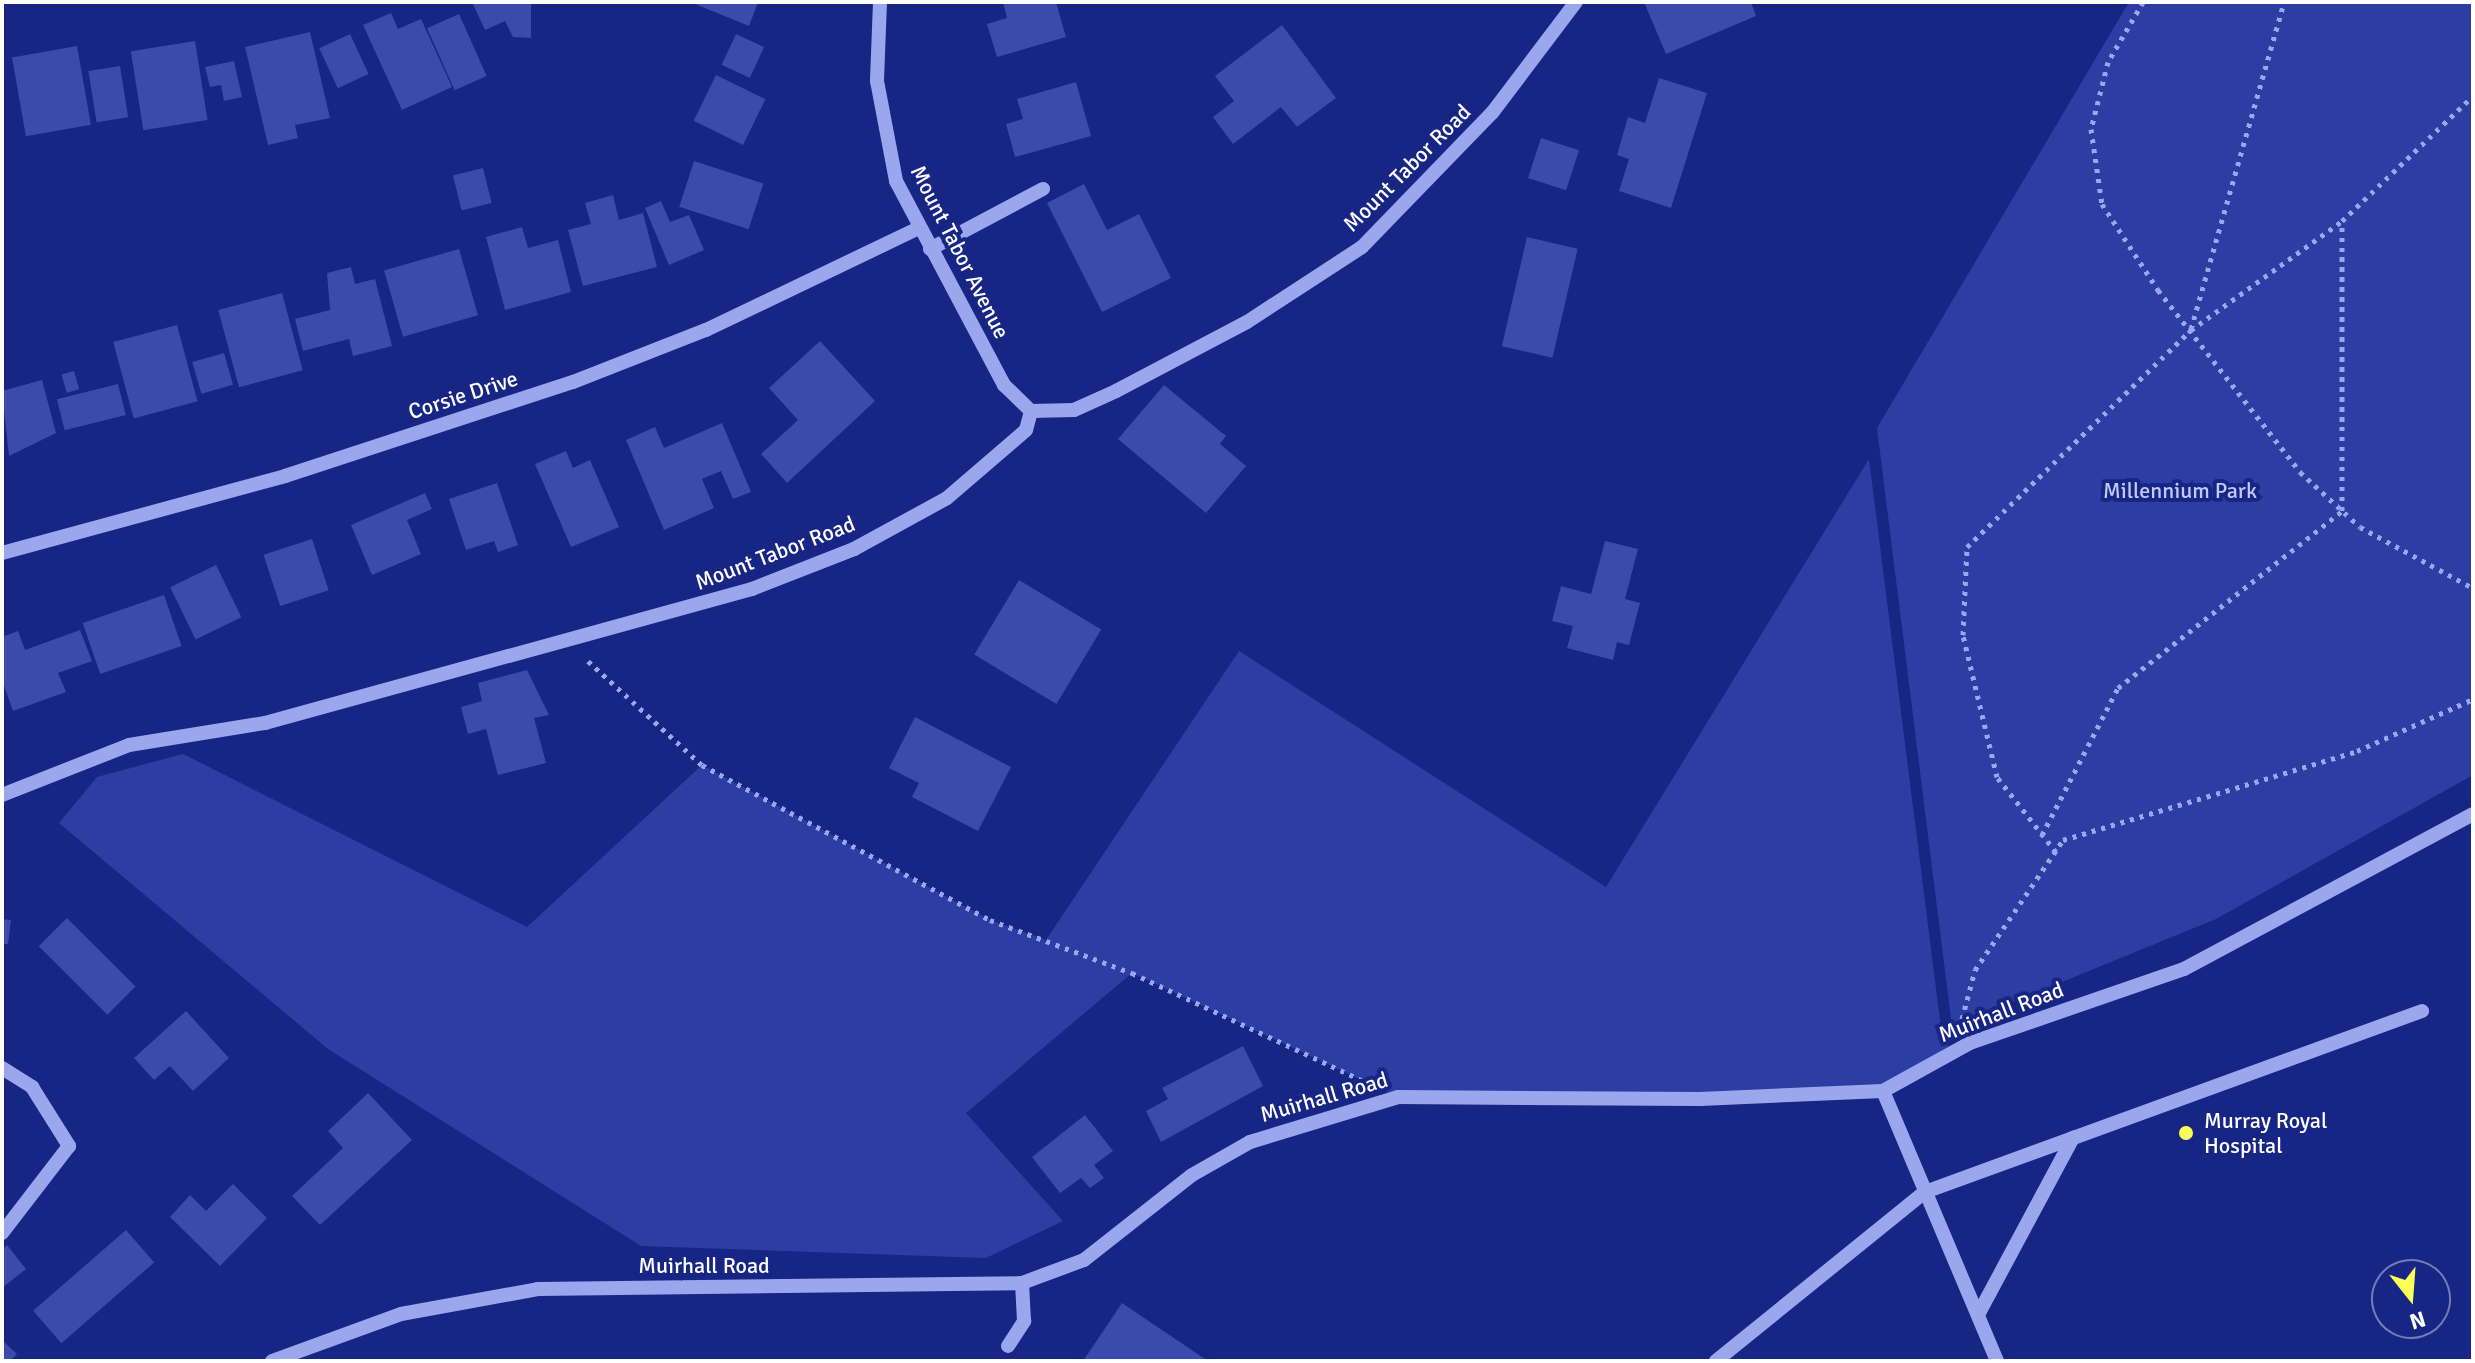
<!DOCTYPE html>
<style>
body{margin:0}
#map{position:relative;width:2475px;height:1363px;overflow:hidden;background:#172584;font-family:Signika,sans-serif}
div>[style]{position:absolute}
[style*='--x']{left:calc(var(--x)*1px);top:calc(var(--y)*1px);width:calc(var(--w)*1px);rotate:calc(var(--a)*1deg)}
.green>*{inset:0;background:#2d3da4}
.building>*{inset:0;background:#3b4aab;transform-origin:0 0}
.path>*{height:5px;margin-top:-2.5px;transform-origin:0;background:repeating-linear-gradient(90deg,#9ba7ed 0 4px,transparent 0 10px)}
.minor>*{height:14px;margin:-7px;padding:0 7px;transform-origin:7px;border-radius:7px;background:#9ba7ed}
.dots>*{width:22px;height:22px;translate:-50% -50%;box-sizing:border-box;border:4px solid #172584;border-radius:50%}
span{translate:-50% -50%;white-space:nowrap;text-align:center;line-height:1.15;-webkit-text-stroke:8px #172584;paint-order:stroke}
.street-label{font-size:22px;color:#fff}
.park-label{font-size:22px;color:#c1c9f9}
.poi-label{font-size:22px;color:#fff}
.left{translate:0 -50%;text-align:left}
.frame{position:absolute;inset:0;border:4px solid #fff;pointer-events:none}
.north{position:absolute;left:2371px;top:1259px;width:80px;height:80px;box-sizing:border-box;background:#172584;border:2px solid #747cb5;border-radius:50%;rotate:163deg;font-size:22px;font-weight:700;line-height:32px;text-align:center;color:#fff}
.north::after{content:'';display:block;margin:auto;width:28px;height:36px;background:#fbff57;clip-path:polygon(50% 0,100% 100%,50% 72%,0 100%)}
</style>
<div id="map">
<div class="green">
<div style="clip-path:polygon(2129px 2px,2473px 2px,2473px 775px,2216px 919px,1952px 1027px,1877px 428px)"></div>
<div style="clip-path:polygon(1869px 459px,1940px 1020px,1951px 1053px,1883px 1091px,1398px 1097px,1132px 973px,966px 1113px,1063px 1221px,986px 1258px,641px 1246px,328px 1049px,59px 823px,97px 777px,183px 754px,527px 927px,702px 765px,990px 920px,1046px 940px,1239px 651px,1606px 887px)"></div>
</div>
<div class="building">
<div style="clip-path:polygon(472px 2px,531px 2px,531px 38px,513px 37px,505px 21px,485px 30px)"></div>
<div style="clip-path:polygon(690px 2px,758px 2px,749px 26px)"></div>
<div style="clip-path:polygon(1003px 2px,1056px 2px,1066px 37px,997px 57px,987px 24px,1007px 18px)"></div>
<div style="clip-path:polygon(1644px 2px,1751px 2px,1756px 16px,1666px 54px)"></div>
<div style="clip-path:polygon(391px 13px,398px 29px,421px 19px,452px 87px,402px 110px,363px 25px)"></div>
<div style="left:459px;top:14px;width:68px;height:35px;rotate:66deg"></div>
<div style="clip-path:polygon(1282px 25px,1336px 98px,1297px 127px,1281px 107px,1233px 144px,1213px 117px,1234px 101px,1215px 76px)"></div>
<div style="clip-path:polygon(310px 32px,330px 118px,295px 125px,298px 138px,268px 145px,245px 47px)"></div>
<div style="left:350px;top:34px;width:44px;height:34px;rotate:65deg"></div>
<div style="left:736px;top:34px;width:31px;height:34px;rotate:25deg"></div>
<div style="left:195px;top:41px;width:80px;height:65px;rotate:81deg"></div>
<div style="left:77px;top:46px;width:80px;height:66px;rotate:80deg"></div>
<div style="clip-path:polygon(234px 61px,242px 97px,224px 101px,221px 85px,210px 87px,205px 67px)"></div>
<div style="left:120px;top:66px;width:52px;height:32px;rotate:81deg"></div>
<div style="left:716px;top:75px;width:55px;height:51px;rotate:26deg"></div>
<div style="clip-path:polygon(1659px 78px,1707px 93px,1671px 208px,1619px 191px,1629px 159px,1617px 155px,1628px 117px,1645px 123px)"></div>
<div style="clip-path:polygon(1076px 82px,1091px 136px,1015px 157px,1006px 124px,1023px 119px,1017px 99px)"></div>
<div style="left:1541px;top:138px;width:40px;height:42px;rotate:18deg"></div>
<div style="left:694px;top:161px;width:73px;height:48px;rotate:18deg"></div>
<div style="left:483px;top:168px;width:36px;height:31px;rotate:76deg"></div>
<div style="clip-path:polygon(1084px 184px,1107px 230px,1139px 214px,1171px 278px,1102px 312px,1047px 203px)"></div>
<div style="clip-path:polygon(613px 195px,619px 220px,643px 213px,657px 267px,583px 286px,568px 230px,591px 224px,585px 203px)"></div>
<div style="clip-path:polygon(661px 201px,670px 222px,689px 215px,704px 250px,669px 265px,645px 208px)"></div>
<div style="clip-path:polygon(522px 227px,528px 248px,558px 240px,571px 292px,505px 310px,486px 237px)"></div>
<div style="left:1527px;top:237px;width:52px;height:112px;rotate:13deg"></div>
<div style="left:459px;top:249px;width:69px;height:78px;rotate:74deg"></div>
<div style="clip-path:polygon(351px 267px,355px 284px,375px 279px,392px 346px,353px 356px,349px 339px,303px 351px,295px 319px,330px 310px,327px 273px)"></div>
<div style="left:282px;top:293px;width:80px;height:66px;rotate:75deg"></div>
<div style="left:177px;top:325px;width:79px;height:66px;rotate:75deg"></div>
<div style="clip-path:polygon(820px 341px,875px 401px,787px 483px,761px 454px,798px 420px,769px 388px)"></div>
<div style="left:224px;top:353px;width:33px;height:33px;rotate:74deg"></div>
<div style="left:74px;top:371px;width:19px;height:13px;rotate:74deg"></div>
<div style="clip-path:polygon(42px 380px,56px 433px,9px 456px,2px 391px)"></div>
<div style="left:118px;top:384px;width:32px;height:63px;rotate:76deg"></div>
<div style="clip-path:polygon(1164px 385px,1226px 436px,1220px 444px,1246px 466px,1206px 513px,1118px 439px)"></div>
<div style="clip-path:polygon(722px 423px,751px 492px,733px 499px,721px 471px,702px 479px,714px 508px,664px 530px,626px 440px,655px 427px,664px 448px)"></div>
<div style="clip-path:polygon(566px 451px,573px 468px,590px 460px,619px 527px,571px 547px,535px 464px)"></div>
<div style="clip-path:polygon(497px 483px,518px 545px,498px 552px,494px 541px,466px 550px,449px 499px)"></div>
<div style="clip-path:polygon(425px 493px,432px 509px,407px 520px,421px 554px,372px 575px,351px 525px)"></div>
<div style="left:312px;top:539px;width:54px;height:51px;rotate:72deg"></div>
<div style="clip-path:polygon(1605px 541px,1638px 549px,1625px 599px,1640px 603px,1629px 645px,1617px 642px,1613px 660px,1567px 648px,1573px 626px,1552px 621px,1561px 586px,1591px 594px)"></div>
<div style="left:216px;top:565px;width:58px;height:51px;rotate:64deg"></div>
<div style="left:1019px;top:580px;width:96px;height:87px;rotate:31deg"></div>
<div style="left:164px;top:595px;width:54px;height:86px;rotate:71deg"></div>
<div style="clip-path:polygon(80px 630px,92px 661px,58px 673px,66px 692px,13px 711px,2px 680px,2px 637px,18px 631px,25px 650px)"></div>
<div style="clip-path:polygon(527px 670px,549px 715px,534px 718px,546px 763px,498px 775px,486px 729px,468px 734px,461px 707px,482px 701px,478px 683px)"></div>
<div style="clip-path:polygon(915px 717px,1011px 767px,978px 831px,912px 797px,919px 783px,889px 768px)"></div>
<div style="left:67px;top:918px;width:97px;height:40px;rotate:45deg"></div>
<div style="clip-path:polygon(2px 919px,11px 920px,8px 944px,2px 944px)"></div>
<div style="clip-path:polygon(186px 1011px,229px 1058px,193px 1091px,170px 1066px,154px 1080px,134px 1058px)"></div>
<div style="clip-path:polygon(1243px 1046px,1263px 1086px,1161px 1142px,1146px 1111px,1168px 1099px,1162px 1088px)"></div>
<div style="clip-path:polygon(368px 1093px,412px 1140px,320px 1225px,292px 1196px,343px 1148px,328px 1131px)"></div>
<div style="clip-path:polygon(1085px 1115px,1113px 1151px,1094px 1165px,1104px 1178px,1090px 1188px,1081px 1178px,1060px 1193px,1032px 1157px)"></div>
<div style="clip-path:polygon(233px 1184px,267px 1218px,220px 1266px,170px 1217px,190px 1195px,206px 1211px)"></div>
<div style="left:126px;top:1230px;width:43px;height:123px;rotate:49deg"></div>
<div style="clip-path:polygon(7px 1245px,26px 1269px,2px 1288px,2px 1250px)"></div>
<div style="clip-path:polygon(1122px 1303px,1208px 1361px,1083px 1361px)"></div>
<div style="clip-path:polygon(2px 1340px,17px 1354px,10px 1361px,2px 1361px)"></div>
</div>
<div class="path">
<div style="--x:2143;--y:2;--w:69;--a:120.3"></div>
<div style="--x:2108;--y:62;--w:69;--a:104.2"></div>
<div style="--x:2091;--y:129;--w:76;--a:81.7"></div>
<div style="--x:2102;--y:204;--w:103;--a:56.9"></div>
<div style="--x:2158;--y:290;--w:231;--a:52"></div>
<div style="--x:2300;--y:472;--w:81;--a:42.5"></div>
<div style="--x:2360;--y:527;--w:128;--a:28.4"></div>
<div style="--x:2191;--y:329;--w:340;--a:-74.1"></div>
<div style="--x:588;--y:661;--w:154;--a:42.4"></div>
<div style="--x:702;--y:765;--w:327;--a:28.3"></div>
<div style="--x:990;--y:920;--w:152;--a:20.5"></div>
<div style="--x:1132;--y:973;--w:253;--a:25"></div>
<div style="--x:2042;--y:835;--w:165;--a:-62.7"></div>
<div style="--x:2118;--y:688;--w:285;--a:-38.3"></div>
<div style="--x:2342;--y:511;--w:289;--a:-90"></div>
<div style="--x:2056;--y:852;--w:95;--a:-128.2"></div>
<div style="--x:1997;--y:777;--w:146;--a:-103.5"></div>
<div style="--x:1963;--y:635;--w:88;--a:-87.4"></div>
<div style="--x:1967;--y:547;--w:312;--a:-44.1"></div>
<div style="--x:2191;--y:330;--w:186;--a:-35.8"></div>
<div style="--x:2342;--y:221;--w:181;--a:-43.7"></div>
<div style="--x:1962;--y:1019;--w:51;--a:-75.1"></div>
<div style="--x:1975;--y:970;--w:157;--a:-55.9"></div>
<div style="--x:2063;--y:840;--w:307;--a:-16.8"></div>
<div style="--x:2357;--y:751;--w:127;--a:-24.1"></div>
</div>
<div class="minor">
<div style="--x:880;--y:2;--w:79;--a:92.2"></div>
<div style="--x:877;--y:81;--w:102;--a:79.2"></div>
<div style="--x:896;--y:181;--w:231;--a:62.1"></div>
<div style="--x:1004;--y:385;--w:37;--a:44"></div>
<div style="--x:930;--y:249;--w:128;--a:-28"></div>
<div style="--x:1031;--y:411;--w:43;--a:-1.3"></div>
<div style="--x:1074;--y:410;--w:46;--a:-24.3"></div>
<div style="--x:1116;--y:391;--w:148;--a:-27.8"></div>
<div style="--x:1247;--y:322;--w:137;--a:-33.1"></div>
<div style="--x:1362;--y:247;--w:187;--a:-45.9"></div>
<div style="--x:1492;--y:113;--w:139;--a:-52.9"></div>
<div style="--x:2;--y:553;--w:293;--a:-15.2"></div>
<div style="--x:285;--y:476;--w:303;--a:-18.1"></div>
<div style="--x:573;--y:382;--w:143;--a:-21.4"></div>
<div style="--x:706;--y:330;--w:236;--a:-25.6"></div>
<div style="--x:2;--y:795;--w:136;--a:-21.5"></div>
<div style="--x:129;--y:745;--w:138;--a:-9.2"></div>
<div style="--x:265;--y:723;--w:505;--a:-15.38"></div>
<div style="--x:752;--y:589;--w:110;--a:-21.4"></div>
<div style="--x:854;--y:549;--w:106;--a:-28.7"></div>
<div style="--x:947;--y:498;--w:104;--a:-40.7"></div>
<div style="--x:1026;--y:430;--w:20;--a:-75"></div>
<div style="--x:2;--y:1068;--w:36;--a:32"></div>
<div style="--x:32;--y:1087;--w:70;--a:57.9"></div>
<div style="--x:69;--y:1146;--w:110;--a:127.6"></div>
<div style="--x:1883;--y:1091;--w:293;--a:67.1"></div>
<div style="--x:1979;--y:1313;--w:199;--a:-61.8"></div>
<div style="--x:1008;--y:1346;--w:30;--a:-57"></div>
<div style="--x:1024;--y:1321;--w:38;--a:-93"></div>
<div style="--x:272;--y:1361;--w:137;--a:-20"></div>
<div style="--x:401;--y:1314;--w:139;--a:-10.3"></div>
<div style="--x:538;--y:1289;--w:484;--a:-0.7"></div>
<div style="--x:1022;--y:1283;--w:66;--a:-20.4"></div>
<div style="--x:1084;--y:1260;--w:137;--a:-38.2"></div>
<div style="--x:1192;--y:1175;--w:67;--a:-29.6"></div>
<div style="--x:1250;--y:1142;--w:155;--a:-16.9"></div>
<div style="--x:1398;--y:1097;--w:302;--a:0.4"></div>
<div style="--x:1700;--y:1099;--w:183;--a:-2.5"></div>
<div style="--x:1883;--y:1091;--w:99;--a:-28.9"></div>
<div style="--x:1970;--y:1043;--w:226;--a:-19.1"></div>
<div style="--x:2184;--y:969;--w:328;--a:-28.2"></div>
<div style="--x:1716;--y:1361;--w:269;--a:-39"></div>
<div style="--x:1925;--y:1192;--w:529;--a:-20.01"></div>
</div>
<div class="dots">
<div style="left:2186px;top:1133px;background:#fbff57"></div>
</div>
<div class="street-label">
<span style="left:1407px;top:168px;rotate:-45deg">Mount Tabor Road</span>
<span style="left:960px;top:252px;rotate:63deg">Mount Tabor Avenue</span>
<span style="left:463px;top:395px;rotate:-18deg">Corsie Drive</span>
<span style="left:775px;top:553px;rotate:-21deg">Mount Tabor Road</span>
<span style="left:2001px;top:1012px;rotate:-21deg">Muirhall Road</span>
<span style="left:1324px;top:1097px;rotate:-16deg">Muirhall Road</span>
<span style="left:704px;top:1266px">Muirhall Road</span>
</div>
<div class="park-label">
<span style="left:2180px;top:491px">Millennium Park</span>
</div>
<div class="poi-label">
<span class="left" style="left:2204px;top:1133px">Murray Royal<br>Hospital</span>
</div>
<div class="frame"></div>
<div class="north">N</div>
</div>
